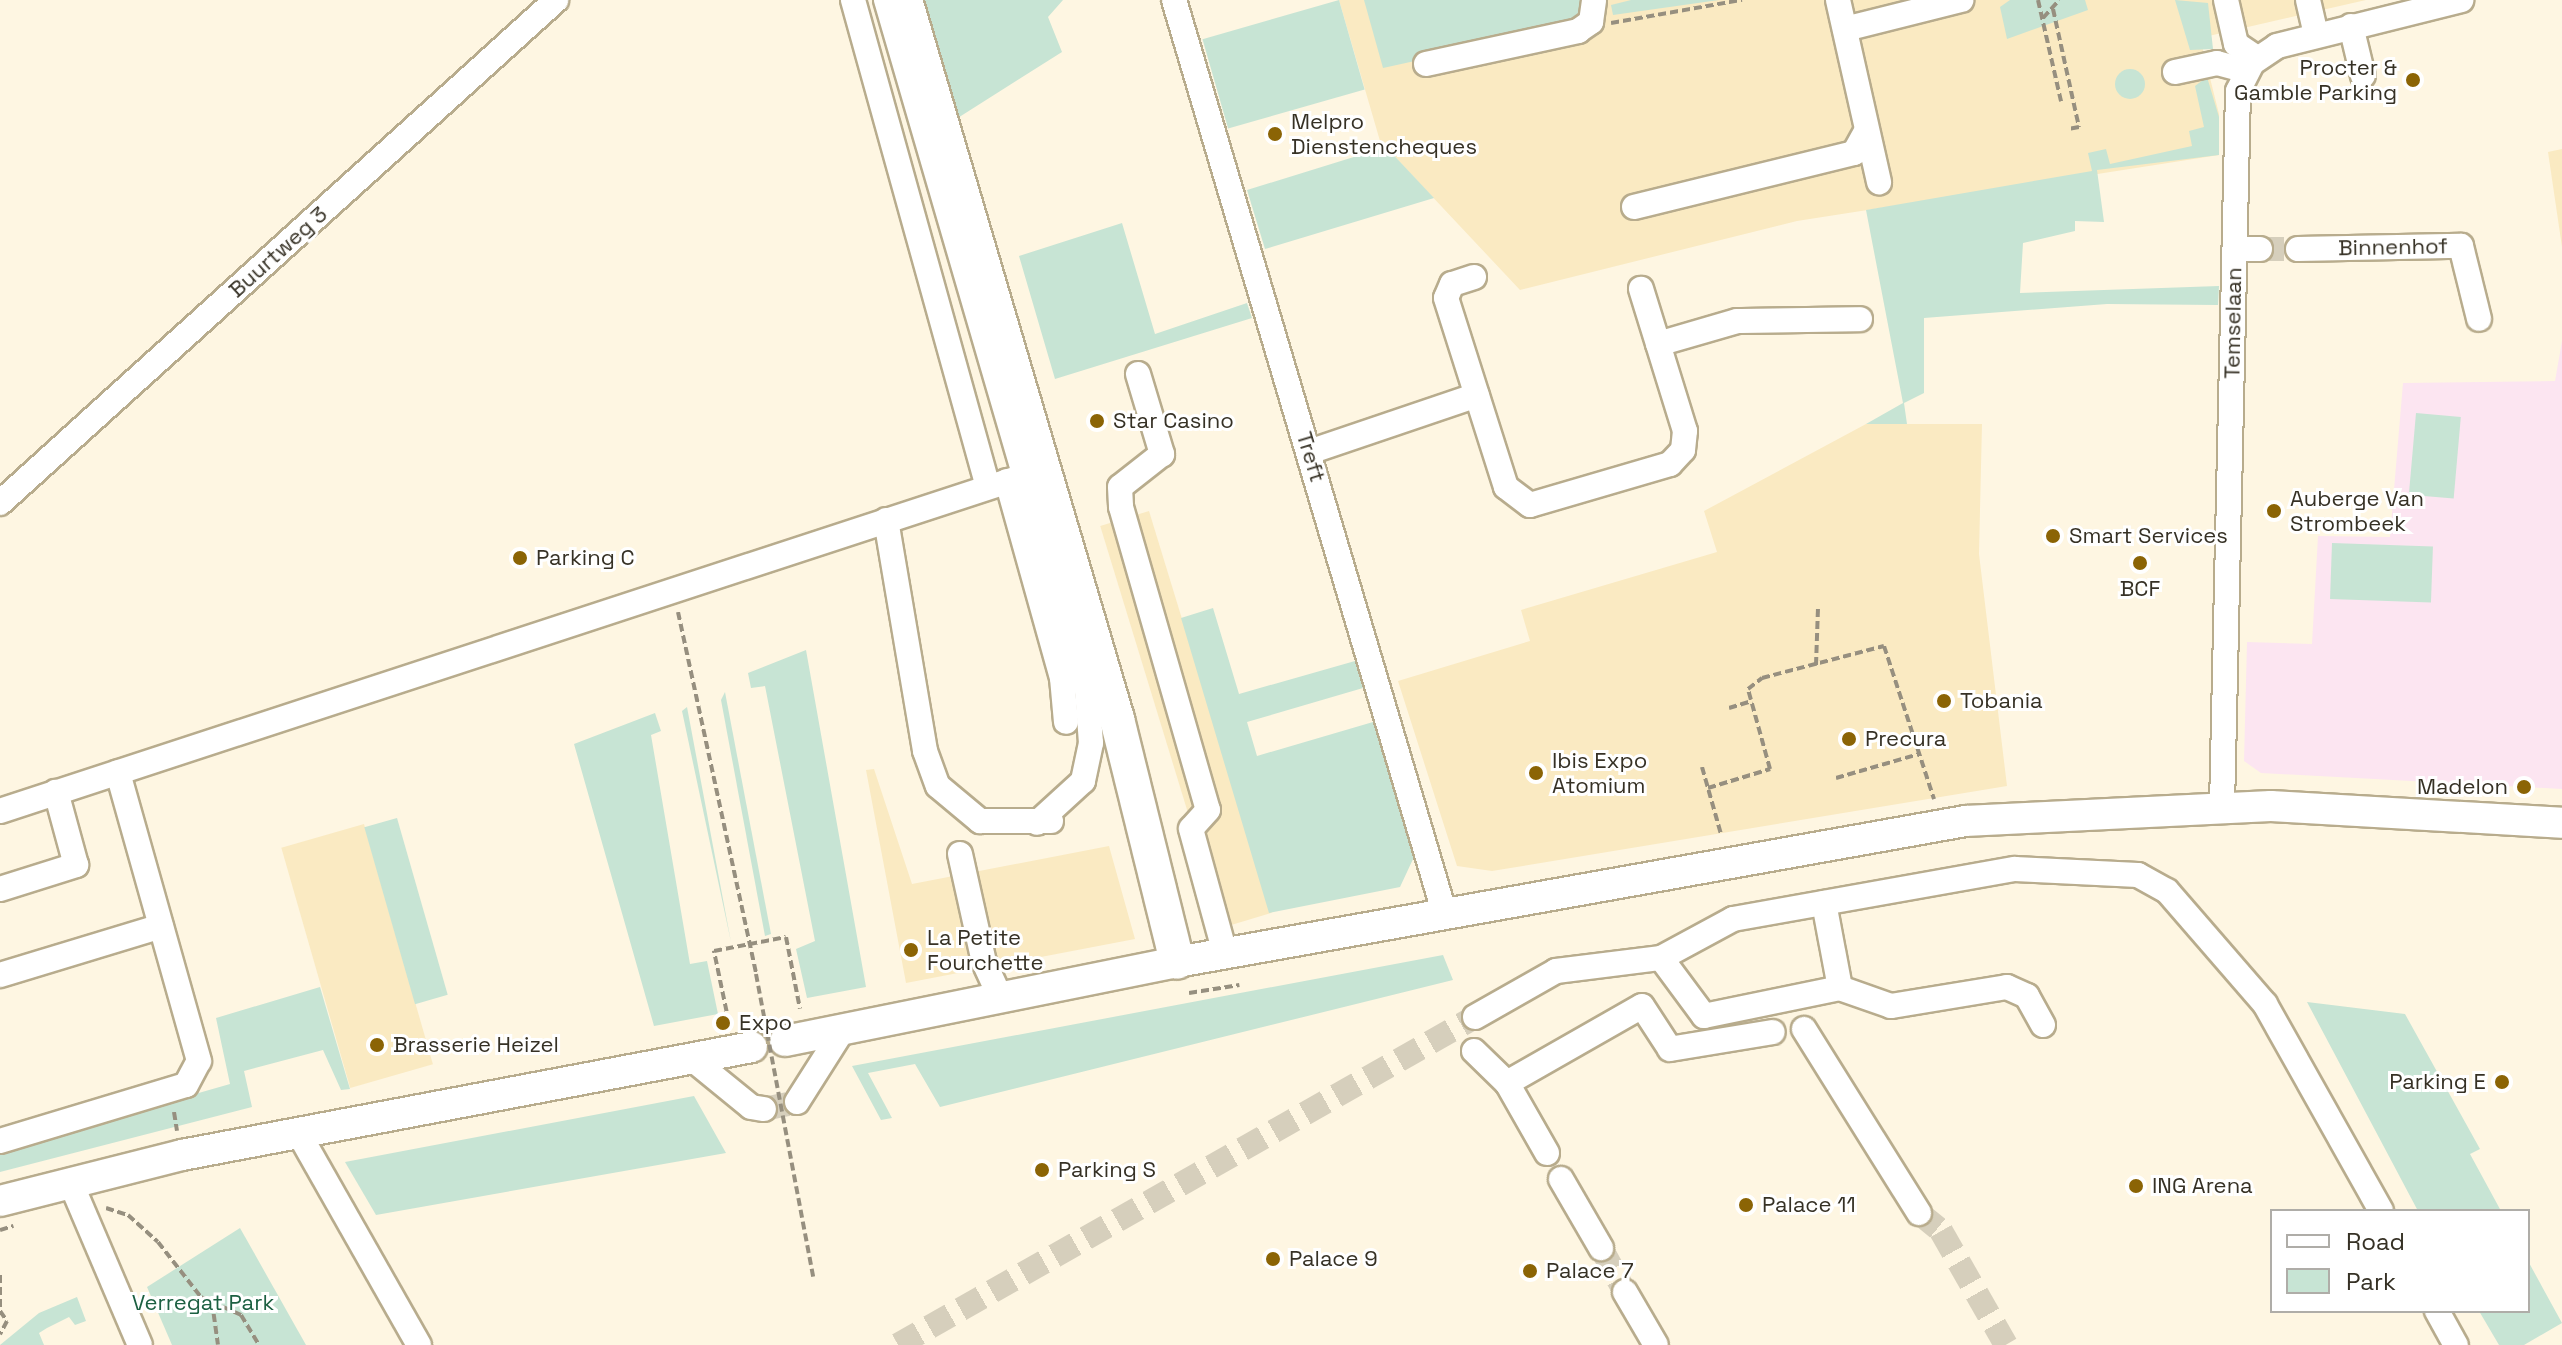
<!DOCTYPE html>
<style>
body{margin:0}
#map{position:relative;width:2562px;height:1345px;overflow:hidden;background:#fef6e2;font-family:"Space Grotesk",sans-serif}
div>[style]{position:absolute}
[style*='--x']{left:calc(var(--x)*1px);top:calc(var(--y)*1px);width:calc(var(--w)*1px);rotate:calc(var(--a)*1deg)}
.built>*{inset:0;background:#faeac2;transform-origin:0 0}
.education>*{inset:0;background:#fce5f1}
.green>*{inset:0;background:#c7e4d4;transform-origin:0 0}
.round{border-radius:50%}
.minor-tunnel>*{height:24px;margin-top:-12px;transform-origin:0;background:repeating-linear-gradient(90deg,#d6cfbc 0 24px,transparent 0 36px)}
.path>*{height:4px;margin-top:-2px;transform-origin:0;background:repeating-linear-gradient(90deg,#968f7f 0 8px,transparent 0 12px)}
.roads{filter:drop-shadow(2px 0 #b8ac8d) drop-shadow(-2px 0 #b8ac8d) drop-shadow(0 2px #b8ac8d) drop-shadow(0 -2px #b8ac8d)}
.minor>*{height:24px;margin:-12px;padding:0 12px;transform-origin:12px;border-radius:12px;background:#fff}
.major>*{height:30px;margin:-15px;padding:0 15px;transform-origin:15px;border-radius:15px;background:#fff}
.highway>*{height:34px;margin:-17px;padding:0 17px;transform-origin:17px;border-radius:17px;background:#fff}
.path-bridge>*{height:4px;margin-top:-2px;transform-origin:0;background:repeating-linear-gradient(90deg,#968f7f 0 8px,transparent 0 12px)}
.dots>*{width:22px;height:22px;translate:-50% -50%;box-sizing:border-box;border:4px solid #fff;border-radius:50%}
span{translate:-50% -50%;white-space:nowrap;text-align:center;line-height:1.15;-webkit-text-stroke:6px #fff;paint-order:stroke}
.poi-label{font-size:22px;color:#363125}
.right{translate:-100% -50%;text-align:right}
.left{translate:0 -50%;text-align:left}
.street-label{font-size:22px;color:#363125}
.park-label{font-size:22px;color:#1d6042}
.legend{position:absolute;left:2270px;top:1209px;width:260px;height:104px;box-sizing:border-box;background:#fff;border:2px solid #afada8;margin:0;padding:10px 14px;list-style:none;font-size:24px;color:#363125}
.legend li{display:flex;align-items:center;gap:16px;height:40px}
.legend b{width:40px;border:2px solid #afada8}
</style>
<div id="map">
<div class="built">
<div style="clip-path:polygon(1339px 0,2366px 0,2200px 38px,2219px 114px,2219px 155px,1797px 221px,1520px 290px,1380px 141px)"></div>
<div style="clip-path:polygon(2562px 149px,2562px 247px,2548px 152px)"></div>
<div style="clip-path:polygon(1866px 424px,1982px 424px,1979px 554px,2007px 786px,1492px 871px,1457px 866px,1398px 681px,1530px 641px,1521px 610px,1717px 552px,1704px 511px)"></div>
<div style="left:1149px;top:511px;width:420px;height:51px;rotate:73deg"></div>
<div style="clip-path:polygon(874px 769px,912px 884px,1109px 846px,1135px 939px,906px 983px,866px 770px)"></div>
<div style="left:364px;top:824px;width:250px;height:86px;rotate:74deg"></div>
</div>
<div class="education">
<div style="clip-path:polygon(2562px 341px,2562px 789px,2261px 773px,2244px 761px,2247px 642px,2312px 644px,2318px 536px,2390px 537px,2403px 383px,2555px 381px)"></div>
</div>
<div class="green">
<div style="clip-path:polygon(918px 0,1063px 0,1048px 17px,1062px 52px,953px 121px)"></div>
<div style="left:1339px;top:0;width:93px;height:142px;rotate:74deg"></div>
<div style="clip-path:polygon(1364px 0,1583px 0,1573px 26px,1383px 68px)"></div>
<div style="clip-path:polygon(1631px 0,1719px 0,1613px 15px,1611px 5px)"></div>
<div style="clip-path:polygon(2010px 0,2085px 0,2088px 10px,2007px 39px,2000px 7px)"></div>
<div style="clip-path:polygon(2175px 0,2208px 3px,2213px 49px,2190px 50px)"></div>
<div class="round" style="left:2115px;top:69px;width:30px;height:30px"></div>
<div style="clip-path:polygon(2207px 77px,2219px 117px,2219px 155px,2097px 170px,2104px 222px,2075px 221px,2075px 231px,2023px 243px,2020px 293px,2219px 286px,2218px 305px,2107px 304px,1924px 318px,1924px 393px,1904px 403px,1907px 424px,1866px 424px,1903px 403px,1866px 210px,2092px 171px,2088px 153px,2106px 149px,2110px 164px,2192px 146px,2189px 131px,2204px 127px,2195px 86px)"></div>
<div style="clip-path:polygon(1386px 147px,1434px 198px,1265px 249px,1247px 190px)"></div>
<div style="clip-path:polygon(1122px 223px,1155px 334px,1247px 303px,1252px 318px,1055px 379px,1019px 256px)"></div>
<div style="left:2416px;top:413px;width:45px;height:82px;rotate:5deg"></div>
<div style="left:2332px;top:543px;width:101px;height:56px;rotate:2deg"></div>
<div style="clip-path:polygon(1213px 608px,1239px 694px,1355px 661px,1363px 688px,1247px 722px,1257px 756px,1373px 722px,1414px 857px,1400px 887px,1269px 913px,1181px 618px)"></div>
<div style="clip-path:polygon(806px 650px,866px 987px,807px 998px,796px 949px,815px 941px,765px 686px,751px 688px,748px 673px)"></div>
<div style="clip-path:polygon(725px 692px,771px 934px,765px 936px,721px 700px)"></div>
<div style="clip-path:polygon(687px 707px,731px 942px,682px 711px)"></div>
<div style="clip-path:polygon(655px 713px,661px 731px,651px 735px,690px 964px,707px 961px,718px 1014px,654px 1026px,574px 744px)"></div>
<div style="left:397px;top:818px;width:184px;height:34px;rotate:74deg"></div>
<div style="clip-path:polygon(1443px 955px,1453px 980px,940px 1107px,915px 1064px,868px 1073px,892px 1118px,881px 1120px,852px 1066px)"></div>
<div style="clip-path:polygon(320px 987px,350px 1089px,341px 1090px,323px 1050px,244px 1071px,252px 1107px,0 1172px,0 1150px,230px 1084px,216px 1018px)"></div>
<div style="clip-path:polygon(2307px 1002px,2405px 1014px,2480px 1149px,2470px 1154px,2501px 1211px,2418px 1211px)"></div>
<div style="clip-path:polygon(694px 1096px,726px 1153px,376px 1215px,345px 1162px)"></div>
<div style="clip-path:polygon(240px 1228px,306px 1345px,172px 1345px,147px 1287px)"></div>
<div style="clip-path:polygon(2528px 1261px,2562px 1323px,2524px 1345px,2499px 1345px,2479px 1311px,2528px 1311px)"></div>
<div style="clip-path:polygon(77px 1297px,86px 1321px,75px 1325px,69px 1317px,47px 1328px,39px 1333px,44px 1345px,0 1345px,39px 1313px)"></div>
</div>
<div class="minor-tunnel">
<div style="--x:2260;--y:249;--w:38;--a:0"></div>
<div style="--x:764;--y:1109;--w:34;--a:-12"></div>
<div style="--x:1919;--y:1213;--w:28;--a:39"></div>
<div style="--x:1941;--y:1231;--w:131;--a:60.3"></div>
<div style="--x:1601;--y:1248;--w:50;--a:61.4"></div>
<div style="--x:898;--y:1345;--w:664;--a:-29.62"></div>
</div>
<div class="path">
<div style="--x:2038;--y:0;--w:104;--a:77.2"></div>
<div style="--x:2053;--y:9;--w:121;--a:77.6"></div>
<div style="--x:2079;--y:127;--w:11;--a:170"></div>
<div style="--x:2043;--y:18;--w:24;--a:-48"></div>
<div style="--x:1611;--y:23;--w:133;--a:-10"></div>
<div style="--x:678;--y:612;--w:370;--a:77.8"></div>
<div style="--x:1816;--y:665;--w:56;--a:-88"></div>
<div style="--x:1729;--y:708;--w:24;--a:-17"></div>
<div style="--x:1702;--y:767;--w:70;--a:74.2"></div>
<div style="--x:1836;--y:778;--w:86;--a:-16.1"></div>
<div style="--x:1708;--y:788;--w:65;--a:-17"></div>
<div style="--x:1770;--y:769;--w:83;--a:-105.4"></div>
<div style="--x:1748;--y:689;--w:18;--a:-38"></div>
<div style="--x:1762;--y:678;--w:126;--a:-14.7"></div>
<div style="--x:1884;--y:646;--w:161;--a:71.9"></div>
<div style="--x:1189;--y:993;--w:51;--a:-9.1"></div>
<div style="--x:729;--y:1023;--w:74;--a:-101.8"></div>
<div style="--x:714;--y:951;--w:73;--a:-11"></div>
<div style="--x:786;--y:937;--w:73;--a:79"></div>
<div style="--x:174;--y:1112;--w:19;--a:81"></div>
<div style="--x:106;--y:1208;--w:23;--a:18"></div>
<div style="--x:128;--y:1215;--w:40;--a:42"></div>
<div style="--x:158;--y:1242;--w:70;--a:52"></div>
<div style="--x:201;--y:1297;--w:44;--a:24.2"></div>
<div style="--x:241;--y:1315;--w:35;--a:59"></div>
<div style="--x:0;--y:1230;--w:14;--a:-17"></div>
<div style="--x:0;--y:1275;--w:35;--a:90"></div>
<div style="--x:212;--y:1302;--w:43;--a:82.1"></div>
<div style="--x:0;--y:1311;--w:12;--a:55"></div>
<div style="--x:7;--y:1321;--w:15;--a:118"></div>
</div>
<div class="roads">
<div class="minor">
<div style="--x:853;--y:0;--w:505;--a:74.51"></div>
<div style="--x:886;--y:0;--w:719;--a:73.76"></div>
<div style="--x:1087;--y:690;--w:53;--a:85.7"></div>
<div style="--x:1091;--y:743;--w:39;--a:102"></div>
<div style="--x:1083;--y:781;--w:62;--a:137.6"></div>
<div style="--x:1174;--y:0;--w:954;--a:73.5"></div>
<div style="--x:1838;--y:0;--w:187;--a:77.3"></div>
<div style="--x:2226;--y:0;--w:45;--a:77.2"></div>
<div style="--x:2236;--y:44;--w:25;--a:34"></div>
<div style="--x:2308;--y:0;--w:35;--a:77"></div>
<div style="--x:2351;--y:26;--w:51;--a:76.5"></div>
<div style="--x:1845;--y:29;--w:120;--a:-14"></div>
<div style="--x:1426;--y:64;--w:156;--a:-12.2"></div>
<div style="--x:1578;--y:31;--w:16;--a:-35"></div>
<div style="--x:1591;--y:22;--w:22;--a:-82"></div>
<div style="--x:2175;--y:72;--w:43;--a:-12.1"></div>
<div style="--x:2217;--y:63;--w:30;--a:15"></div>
<div style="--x:1634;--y:207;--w:227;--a:-13.8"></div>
<div style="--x:1854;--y:153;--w:26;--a:-61"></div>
<div style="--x:2235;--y:249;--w:25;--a:0"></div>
<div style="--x:2298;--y:249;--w:163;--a:-1.1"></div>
<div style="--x:2461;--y:246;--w:75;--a:76.1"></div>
<div style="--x:1474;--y:277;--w:23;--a:162"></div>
<div style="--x:1452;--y:284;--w:15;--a:113"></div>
<div style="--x:1446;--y:298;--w:198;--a:72.4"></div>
<div style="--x:1506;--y:487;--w:30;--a:37"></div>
<div style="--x:1530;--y:505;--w:146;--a:-16.3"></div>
<div style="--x:1670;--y:464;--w:19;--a:-47"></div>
<div style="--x:1683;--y:450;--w:19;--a:-84"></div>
<div style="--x:1685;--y:431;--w:149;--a:-107.2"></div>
<div style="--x:1658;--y:344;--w:82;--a:-16.2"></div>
<div style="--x:1737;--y:321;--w:123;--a:-0.9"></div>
<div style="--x:1138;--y:374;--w:84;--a:73.3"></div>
<div style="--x:1162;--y:454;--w:53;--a:141.8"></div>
<div style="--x:1120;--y:487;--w:20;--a:87"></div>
<div style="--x:1121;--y:507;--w:315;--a:74"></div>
<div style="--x:1208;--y:810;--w:25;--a:132"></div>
<div style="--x:1191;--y:829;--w:129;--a:74.7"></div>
<div style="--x:1309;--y:452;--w:177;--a:-18.7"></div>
<div style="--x:1007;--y:481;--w:205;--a:74.4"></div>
<div style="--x:1062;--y:678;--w:44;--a:84.8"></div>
<div style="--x:0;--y:503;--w:750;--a:-42.13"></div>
<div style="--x:886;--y:520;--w:234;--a:80.4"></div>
<div style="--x:925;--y:751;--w:37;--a:70"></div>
<div style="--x:938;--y:786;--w:55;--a:39.8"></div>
<div style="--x:980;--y:821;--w:71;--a:0"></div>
<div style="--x:2222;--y:807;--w:716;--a:-88.72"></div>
<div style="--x:2238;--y:91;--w:31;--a:-63"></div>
<div style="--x:2252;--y:63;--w:30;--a:-34"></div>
<div style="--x:2277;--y:46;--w:190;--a:-14"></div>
<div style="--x:0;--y:811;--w:1100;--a:-18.12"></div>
<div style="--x:960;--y:854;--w:111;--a:77.5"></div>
<div style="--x:984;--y:962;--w:41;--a:65.3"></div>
<div style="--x:0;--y:889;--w:80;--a:-17.5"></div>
<div style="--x:76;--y:865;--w:76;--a:-105.3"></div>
<div style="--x:1824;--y:903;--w:86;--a:79.3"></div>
<div style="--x:0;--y:975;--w:168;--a:-16.9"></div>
<div style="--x:1475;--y:1017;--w:93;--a:-29.6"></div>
<div style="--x:1556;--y:971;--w:106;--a:-7.1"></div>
<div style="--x:2043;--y:1025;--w:33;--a:-119"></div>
<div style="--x:2027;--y:996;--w:22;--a:-156"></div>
<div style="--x:2007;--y:987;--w:118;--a:170.7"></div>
<div style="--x:1891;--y:1006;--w:54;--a:-160.6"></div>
<div style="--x:1840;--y:988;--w:139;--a:168.4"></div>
<div style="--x:1704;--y:1016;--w:72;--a:-126.6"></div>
<div style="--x:1661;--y:958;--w:82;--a:-28.4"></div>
<div style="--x:1733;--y:919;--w:286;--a:-10.1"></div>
<div style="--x:2015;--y:869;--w:123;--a:2.8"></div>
<div style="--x:2138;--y:875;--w:33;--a:29"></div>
<div style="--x:2167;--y:891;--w:150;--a:49.1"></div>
<div style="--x:2265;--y:1004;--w:237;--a:60.7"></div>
<div style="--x:1804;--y:1029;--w:217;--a:58"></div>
<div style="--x:1474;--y:1051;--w:46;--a:44.1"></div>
<div style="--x:691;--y:1058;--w:77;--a:39.2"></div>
<div style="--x:751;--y:1107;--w:13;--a:9"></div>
<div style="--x:797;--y:1102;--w:84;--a:-57.6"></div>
<div style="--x:298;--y:1132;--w:245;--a:60.4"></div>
<div style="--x:0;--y:1141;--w:194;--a:-16.8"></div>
<div style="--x:186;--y:1085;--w:27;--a:-62"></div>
<div style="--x:199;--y:1061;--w:300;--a:-105.7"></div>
<div style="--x:1547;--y:1153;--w:81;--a:-119.7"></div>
<div style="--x:1507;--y:1083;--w:155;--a:-29.7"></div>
<div style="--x:1642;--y:1006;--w:51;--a:56.9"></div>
<div style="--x:1670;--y:1049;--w:104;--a:-9.4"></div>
<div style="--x:1561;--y:1179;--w:80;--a:59.9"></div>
<div style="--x:70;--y:1181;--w:178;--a:66.9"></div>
<div style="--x:1625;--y:1292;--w:61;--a:59.7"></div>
<div style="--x:2437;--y:1311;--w:39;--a:61"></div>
</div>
<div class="major">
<div style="--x:785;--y:1041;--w:400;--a:-11.4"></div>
<div style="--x:1177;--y:962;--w:801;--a:-10.14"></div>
<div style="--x:1965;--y:821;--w:306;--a:-2.8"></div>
<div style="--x:2271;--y:806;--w:291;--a:3.3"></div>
<div style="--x:0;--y:1201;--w:188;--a:-14.2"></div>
<div style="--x:182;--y:1155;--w:580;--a:-10.73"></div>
</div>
<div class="highway">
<div style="--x:905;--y:0;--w:750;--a:73.57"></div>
<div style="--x:1117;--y:719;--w:250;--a:76.1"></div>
</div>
</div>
<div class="path-bridge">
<div style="--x:756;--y:974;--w:308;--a:79.3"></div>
</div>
<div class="dots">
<div style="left:2413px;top:80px;background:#8b6405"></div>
<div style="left:1275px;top:134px;background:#8b6405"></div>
<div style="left:1097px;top:421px;background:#8b6405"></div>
<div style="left:2274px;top:511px;background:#8b6405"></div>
<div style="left:2053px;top:536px;background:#8b6405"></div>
<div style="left:520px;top:558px;background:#8b6405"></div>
<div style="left:2140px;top:563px;background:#8b6405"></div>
<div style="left:1944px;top:701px;background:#8b6405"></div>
<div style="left:1849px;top:739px;background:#8b6405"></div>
<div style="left:1536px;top:773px;background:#8b6405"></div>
<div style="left:2524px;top:787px;background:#8b6405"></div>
<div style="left:911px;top:950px;background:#8b6405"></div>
<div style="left:723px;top:1023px;background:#8b6405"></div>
<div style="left:377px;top:1045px;background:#8b6405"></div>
<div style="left:2502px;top:1082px;background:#8b6405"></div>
<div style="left:1042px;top:1170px;background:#8b6405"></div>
<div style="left:2136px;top:1186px;background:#8b6405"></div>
<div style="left:1746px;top:1205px;background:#8b6405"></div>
<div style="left:1273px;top:1259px;background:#8b6405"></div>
<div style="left:1530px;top:1271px;background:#8b6405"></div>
</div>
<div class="poi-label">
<span class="right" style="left:2397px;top:80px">Procter &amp;<br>Gamble Parking</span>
<span class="left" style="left:1291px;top:134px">Melpro<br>Dienstencheques</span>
<span class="left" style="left:1113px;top:421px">Star Casino</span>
<span class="left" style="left:2290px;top:511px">Auberge Van<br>Strombeek</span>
<span class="left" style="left:2069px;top:536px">Smart Services</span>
<span class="left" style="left:536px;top:558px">Parking C</span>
<span style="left:2140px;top:589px">BCF</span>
<span class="left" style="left:1960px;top:701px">Tobania</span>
<span class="left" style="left:1865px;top:739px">Precura</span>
<span class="left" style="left:1552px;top:773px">Ibis Expo<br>Atomium</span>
<span class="right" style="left:2508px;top:787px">Madelon</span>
<span class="left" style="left:927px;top:950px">La Petite<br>Fourchette</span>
<span class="left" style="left:739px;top:1023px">Expo</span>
<span class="left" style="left:393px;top:1045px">Brasserie Heizel</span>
<span class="right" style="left:2486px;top:1082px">Parking E</span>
<span class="left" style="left:1058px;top:1170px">Parking S</span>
<span class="left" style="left:2152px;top:1186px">ING Arena</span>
<span class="left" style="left:1762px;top:1205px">Palace 11</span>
<span class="left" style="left:1289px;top:1259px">Palace 9</span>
<span class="left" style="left:1546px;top:1271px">Palace 7</span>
</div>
<div class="street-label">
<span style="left:2393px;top:247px;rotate:-1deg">Binnenhof</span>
<span style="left:278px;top:252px;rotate:-42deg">Buurtweg 3</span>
<span style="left:2233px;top:323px;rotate:-89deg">Temselaan</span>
<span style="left:1311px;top:457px;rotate:73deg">Treft</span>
</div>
<div class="park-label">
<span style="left:203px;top:1303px">Verregat Park</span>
</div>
<ul class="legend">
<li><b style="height:10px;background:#fff"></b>Road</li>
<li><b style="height:22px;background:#c7e4d4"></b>Park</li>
</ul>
</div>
